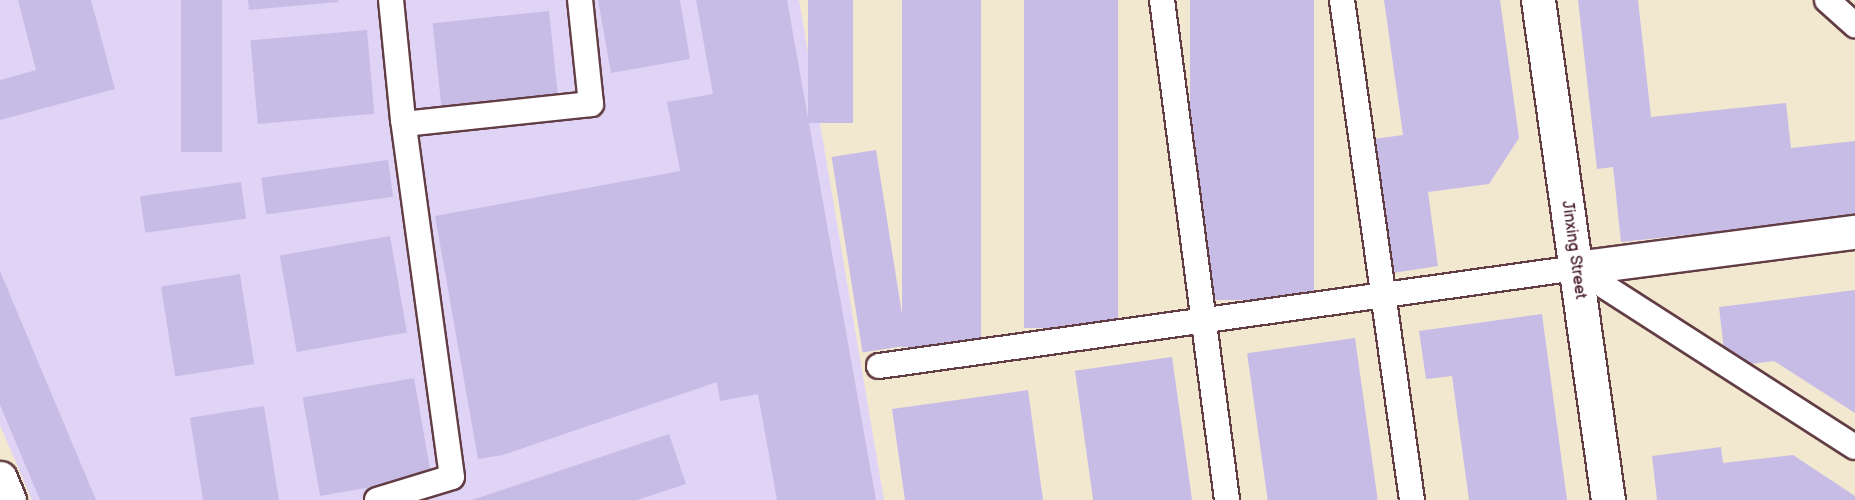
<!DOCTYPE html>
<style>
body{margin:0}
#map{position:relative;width:1855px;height:500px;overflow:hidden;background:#f2e8d0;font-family:"Balsamiq Sans",sans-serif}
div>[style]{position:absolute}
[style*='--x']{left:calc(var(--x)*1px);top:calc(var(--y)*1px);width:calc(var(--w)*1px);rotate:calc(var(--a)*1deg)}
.built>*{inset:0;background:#dfd4f5}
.building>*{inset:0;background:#c7bce6;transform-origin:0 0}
.roads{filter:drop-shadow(2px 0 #633d44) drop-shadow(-2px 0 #633d44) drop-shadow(0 2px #633d44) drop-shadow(0 -2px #633d44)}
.lane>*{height:24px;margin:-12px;padding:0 12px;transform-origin:12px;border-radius:12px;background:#fff}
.street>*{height:33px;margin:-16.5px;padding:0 16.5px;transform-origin:16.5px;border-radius:16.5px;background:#fff}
span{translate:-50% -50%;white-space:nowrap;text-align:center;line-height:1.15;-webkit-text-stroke:5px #fff;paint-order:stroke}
.street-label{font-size:16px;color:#4a1f2b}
</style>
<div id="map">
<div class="built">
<div style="clip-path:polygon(0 0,799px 0,884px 500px,32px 500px,0 425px)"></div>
</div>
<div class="building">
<div style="clip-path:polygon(18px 0,91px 0,115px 89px,0 120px,0 80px,36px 70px)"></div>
<div style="left:181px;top:0;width:41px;height:152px"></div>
<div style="clip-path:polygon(248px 0,338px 0,338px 2px,249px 10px)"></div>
<div style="clip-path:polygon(598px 0,680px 0,690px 59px,611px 73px)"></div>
<div style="clip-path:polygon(696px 0,787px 0,876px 500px,777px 500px,758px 394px,720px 401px,717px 382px,503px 455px,478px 459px,435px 216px,680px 171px,667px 102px,713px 94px)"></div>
<div style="left:808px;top:0;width:45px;height:123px"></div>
<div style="left:902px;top:0;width:79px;height:347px"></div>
<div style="left:1024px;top:0;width:94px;height:328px"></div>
<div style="left:1190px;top:0;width:124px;height:300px"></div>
<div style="clip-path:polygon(1384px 0,1500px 0,1519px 138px,1489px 184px,1428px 192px,1438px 266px,1393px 273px,1374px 139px,1403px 135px)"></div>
<div style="clip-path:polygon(1578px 0,1638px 0,1651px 117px,1786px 103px,1791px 148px,1855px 141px,1855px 217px,1621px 242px,1613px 167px,1597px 169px)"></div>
<div style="left:549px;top:11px;width:83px;height:117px;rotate:84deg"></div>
<div style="left:367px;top:30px;width:84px;height:117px;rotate:85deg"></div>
<div style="left:876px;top:150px;width:198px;height:45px;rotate:81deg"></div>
<div style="left:388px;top:160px;width:37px;height:128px;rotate:82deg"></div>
<div style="left:241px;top:182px;width:37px;height:102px;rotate:82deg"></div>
<div style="left:390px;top:236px;width:98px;height:112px;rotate:80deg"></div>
<div style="clip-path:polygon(0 271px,96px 500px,40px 500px,0 405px)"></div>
<div style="left:240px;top:274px;width:91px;height:80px;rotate:81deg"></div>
<div style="clip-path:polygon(1855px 290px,1855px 413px,1774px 361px,1726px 367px,1719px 307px)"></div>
<div style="clip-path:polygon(1542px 314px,1567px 500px,1469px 500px,1452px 376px,1426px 379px,1419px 331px)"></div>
<div style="left:1355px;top:338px;width:163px;height:109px;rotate:82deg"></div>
<div style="left:1172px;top:357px;width:144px;height:98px;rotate:82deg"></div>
<div style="left:414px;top:378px;width:100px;height:113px;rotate:80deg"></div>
<div style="clip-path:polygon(1028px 390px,1043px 500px,905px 500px,892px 409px)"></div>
<div style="left:264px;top:406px;width:95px;height:75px;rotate:81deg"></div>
<div style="clip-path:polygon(669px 434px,686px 484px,637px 500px,472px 500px)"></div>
<div style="clip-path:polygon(1721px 447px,1723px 463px,1793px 455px,1855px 496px,1855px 500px,1657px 500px,1652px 456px)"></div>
</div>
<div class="roads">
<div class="lane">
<div style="--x:1162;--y:0;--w:504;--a:82.59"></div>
<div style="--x:1342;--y:0;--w:505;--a:82.03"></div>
<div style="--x:1827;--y:0;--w:38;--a:42"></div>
<div style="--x:404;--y:124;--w:188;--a:-6.1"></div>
<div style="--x:591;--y:104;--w:105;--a:-96"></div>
<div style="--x:879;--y:366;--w:704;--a:-8"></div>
<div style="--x:1576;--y:268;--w:331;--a:32.7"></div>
<div style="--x:377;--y:500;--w:78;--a:-17"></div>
<div style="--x:452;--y:477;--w:360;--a:-97.8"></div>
<div style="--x:403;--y:120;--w:121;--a:-95.7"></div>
</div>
<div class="street">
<div style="--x:1538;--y:0;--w:505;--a:82.03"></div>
<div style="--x:1576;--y:268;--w:281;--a:-7.4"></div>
<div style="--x:0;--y:478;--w:24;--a:68"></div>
</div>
</div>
<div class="street-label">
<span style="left:1573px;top:250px;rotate:82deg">Jinxing Street</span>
</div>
</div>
